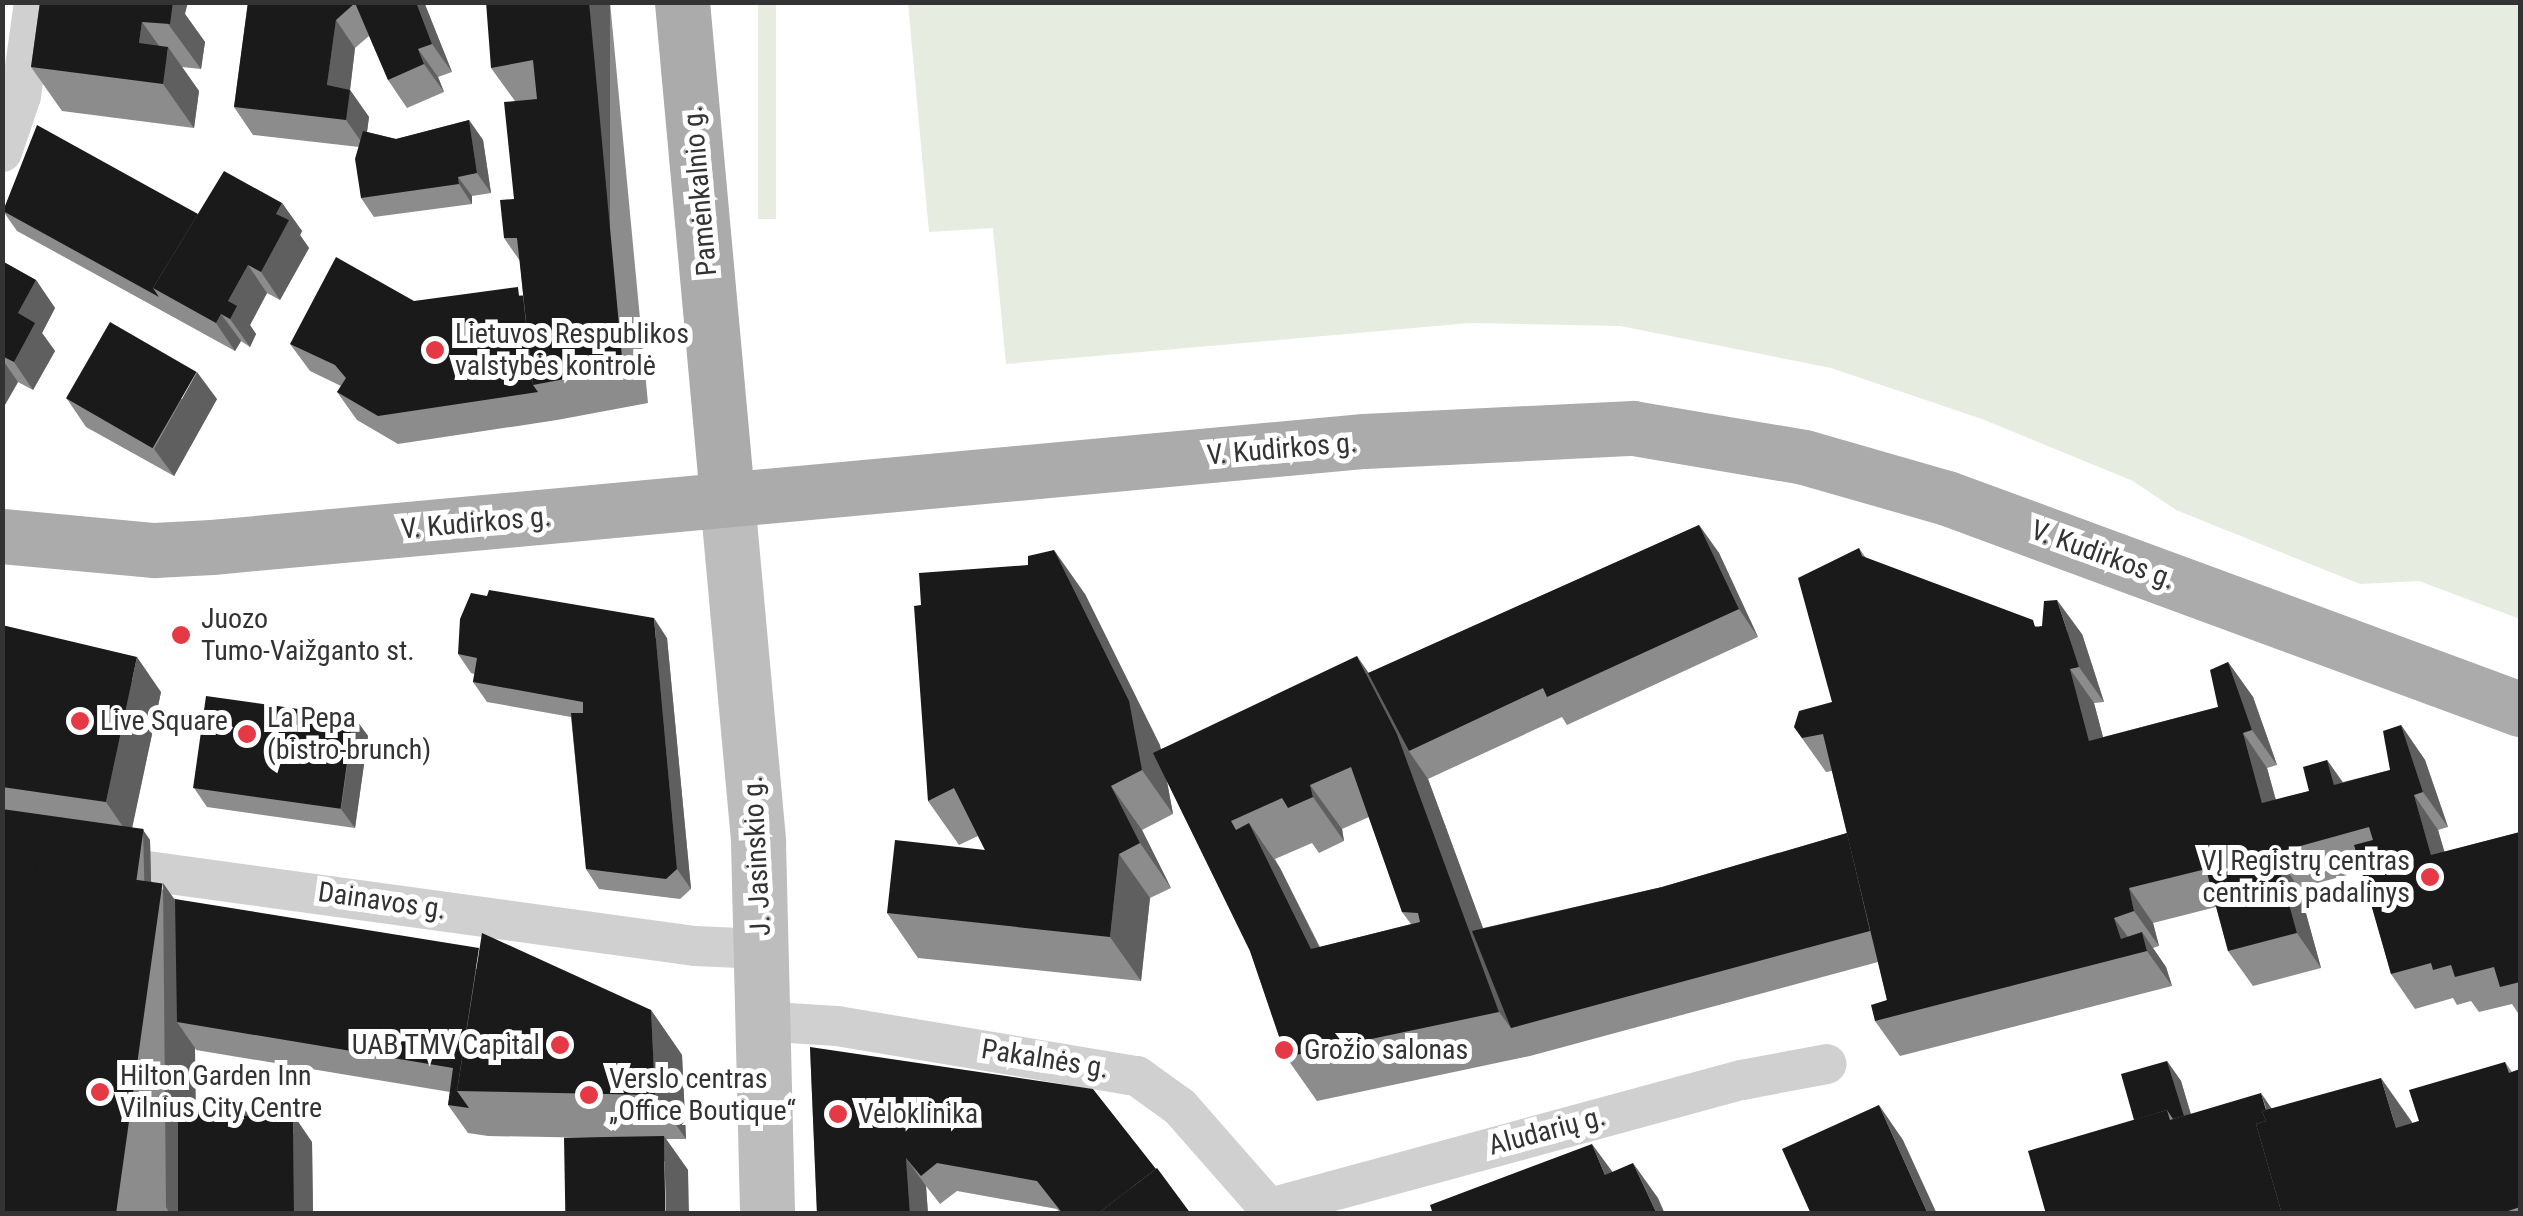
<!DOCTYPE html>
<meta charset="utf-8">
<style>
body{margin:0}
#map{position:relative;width:2523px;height:1216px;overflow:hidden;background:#fff;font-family:"Roboto Condensed",sans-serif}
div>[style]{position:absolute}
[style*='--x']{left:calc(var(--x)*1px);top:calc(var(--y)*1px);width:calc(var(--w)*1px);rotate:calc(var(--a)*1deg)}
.green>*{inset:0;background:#e6ecdf;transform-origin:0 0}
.street>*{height:40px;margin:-20px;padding:0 20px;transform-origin:20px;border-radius:20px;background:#d0d0d0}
.secondary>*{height:55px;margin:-27.5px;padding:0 27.5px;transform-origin:27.5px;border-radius:27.5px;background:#bdbdbd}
.primary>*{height:55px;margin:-27.5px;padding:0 27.5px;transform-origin:27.5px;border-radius:27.5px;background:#ababab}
.wall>*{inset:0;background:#8c8c8c}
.shaded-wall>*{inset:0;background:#5f5f5f;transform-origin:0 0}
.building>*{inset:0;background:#1a1a1a;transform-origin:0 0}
.dots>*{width:28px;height:28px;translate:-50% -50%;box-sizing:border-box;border:5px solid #fff;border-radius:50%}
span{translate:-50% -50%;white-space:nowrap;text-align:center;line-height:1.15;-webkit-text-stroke:10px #fff;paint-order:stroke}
.street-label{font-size:28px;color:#333}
.poi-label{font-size:28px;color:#333}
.left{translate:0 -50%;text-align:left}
.right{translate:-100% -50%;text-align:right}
.frame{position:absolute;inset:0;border:5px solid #333;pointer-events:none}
</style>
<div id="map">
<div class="green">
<div style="left:758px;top:3px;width:18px;height:216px"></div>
<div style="clip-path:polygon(908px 3px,2520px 3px,2520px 619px,2419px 581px,2360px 584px,2176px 510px,2133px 481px,1982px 419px,1831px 368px,1620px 326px,1470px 323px,1006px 364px,993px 228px,929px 232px)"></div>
</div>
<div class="street">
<div style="--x:2;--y:152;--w:59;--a:-71.3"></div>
<div style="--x:21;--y:96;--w:95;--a:-82.1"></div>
<div style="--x:2;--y:851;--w:699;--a:7.81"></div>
<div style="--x:695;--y:946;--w:67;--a:2.6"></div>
<div style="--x:759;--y:1021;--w:78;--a:3.7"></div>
<div style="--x:837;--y:1026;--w:304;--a:9.5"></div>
<div style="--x:1137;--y:1076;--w:53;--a:35.8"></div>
<div style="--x:1180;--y:1107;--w:142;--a:48.7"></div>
<div style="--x:1270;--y:1208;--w:489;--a:-15.2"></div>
<div style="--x:1742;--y:1080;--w:86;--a:-10.7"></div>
</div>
<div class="secondary">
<div style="--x:727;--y:499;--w:344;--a:84.8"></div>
<div style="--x:758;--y:842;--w:372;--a:88.6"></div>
</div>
<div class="primary">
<div style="--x:682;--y:2;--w:499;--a:84.8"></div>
<div style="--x:2;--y:536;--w:153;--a:5.3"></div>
<div style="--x:154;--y:550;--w:58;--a:-3"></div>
<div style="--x:212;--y:547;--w:1157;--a:-5.26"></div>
<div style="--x:1364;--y:441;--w:269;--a:-2.8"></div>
<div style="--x:1633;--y:428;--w:173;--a:9.6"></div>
<div style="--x:1804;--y:457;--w:149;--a:16"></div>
<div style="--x:1947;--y:498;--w:611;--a:20.22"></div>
</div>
<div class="wall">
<div style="clip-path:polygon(40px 2px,185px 14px,205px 42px,201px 69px,182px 67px,199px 91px,194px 128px,62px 111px,31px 67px)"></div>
<div style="clip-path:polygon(248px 2px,424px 2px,452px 72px,438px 77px,444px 92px,407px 108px,388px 80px,369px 36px,355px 48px,350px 90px,369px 117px,367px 132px,396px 139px,469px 120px,483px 140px,491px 193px,472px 196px,472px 204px,374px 217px,361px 198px,359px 147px,253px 135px,234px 107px)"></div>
<div style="clip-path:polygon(610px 2px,648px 403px,557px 420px,398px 444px,357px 420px,337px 392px,341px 386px,310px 371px,290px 344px,414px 301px,523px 295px,520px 261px,504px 238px,514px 199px,515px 101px,491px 68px)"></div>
<div style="clip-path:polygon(282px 203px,302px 231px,300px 235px,309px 248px,280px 300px,267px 293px,250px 325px,256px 334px,250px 347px,241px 341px,235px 351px,17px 231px,3px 211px,198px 214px)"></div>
<div style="clip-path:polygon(2px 261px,36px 280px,55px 308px,42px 333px,55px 351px,33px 390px,18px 382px,2px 410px)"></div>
<div style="clip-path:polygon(67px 399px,217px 399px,174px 476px,86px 427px)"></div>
<div style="clip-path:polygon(evenodd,1699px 525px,1719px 553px,1758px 637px,1567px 725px,1562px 717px,1428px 779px,1483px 928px,1662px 887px,1847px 833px,1832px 771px,1826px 772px,1794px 727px,1832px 702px,1859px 548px,1866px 558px,2038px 627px,2082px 634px,2104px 702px,2094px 703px,2103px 737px,2218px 707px,2228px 662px,2253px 697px,2277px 765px,2267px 768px,2276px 800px,2309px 791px,2327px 760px,2343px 782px,2390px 770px,2401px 725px,2425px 760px,2448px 827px,2438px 830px,2444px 852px,2520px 832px,2520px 1016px,2512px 1004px,2479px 1012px,2471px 1001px,2457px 1005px,2453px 998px,2415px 1009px,2391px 974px,2362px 871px,2299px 888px,2321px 968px,2253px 986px,2228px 951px,2216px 907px,2153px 923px,2159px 946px,2153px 948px,2166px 967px,2172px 986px,1900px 1056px,1875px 1021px,1887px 1000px,1878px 962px,1530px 1056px,1317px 1101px,1286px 1057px,1250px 951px,1167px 781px,1173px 814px,1142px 830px,1171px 888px,1150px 898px,1141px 981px,918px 958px,887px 913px,985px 850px,978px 836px,959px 845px,928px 801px,921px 605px,1028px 565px,1085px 594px,1161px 749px,1369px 673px,1699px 525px,1369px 817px,1402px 912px,1411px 924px,1320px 947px,1280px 868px,1275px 859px,1312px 843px,1319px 853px,1344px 841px,1342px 829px,1369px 817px)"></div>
<div style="clip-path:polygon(2px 625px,161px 692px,132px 829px,143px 830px,150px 840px,151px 881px,175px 899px,651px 1010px,682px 1055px,686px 1139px,666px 1139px,688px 1170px,602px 1138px,488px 1136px,468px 1133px,448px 1105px,450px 1092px,196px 1050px,195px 1048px,196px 1106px,249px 1116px,312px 1142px,313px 1214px,2px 1214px)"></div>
<div style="clip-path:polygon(667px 638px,691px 889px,680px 899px,599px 889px,586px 869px,571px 717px,487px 702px,473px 682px,474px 674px,471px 673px,458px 654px)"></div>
<div style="clip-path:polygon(354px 717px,368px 736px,355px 828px,207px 807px,194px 788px)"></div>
<div style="clip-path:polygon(810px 1047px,1191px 1214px,1061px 1214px,1057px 1209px,957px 1191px,940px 1204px,926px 1186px,928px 1214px,817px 1214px)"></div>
<div style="clip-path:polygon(2167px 1061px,2181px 1081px,2191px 1114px,2272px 1108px,2412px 1123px,2419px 1121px,2505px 1062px,2512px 1072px,2520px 1069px,2520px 1214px,2046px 1214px,2134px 1120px)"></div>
</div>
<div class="shaded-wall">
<div style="clip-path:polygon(152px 2px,188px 2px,185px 14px,205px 42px,201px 69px)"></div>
<div style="clip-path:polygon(416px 2px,424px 2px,452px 72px,432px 44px)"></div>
<div style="left:589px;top:2px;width:21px;height:368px"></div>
<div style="clip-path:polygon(336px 20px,355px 48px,350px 90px,369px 117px,365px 147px,346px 120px,327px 85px)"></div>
<div style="clip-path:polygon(142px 22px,167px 57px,168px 47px,199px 91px,194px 128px,163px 84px,139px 43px)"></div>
<div style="clip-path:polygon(418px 49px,438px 77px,444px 92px,424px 64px)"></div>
<div style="clip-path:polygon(469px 120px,483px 140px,491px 193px,477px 173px)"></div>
<div style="clip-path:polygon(458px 177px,472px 196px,472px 204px,459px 184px)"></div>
<div style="clip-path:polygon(282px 203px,302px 231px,300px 235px,309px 248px,280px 300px,261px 272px,276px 214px)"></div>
<div style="clip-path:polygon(248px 265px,267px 293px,250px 325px,256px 334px,250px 347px,230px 319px,228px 301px)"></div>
<div style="clip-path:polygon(36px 280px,55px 308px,42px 333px,55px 351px,33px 390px,14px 362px,18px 313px)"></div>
<div style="clip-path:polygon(221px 314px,241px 341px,235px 351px,216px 323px)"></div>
<div style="clip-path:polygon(2px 359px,18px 382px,2px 410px)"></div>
<div style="clip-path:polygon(197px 372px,217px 399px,174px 476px,154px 449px)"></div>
<div style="clip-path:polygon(1699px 525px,1719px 553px,1758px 637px,1739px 609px)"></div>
<div style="clip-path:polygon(1054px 550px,1085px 594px,1160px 745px,1173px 814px,1142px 770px)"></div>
<div style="clip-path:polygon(2057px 600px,2082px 634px,2104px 702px,2079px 667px)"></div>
<div style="clip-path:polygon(654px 618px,667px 638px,691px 889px,677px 869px)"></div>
<div style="clip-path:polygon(1357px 656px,1388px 701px,1409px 751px,1397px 734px)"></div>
<div style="clip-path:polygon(137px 657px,161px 692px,130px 837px,106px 802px)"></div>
<div style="clip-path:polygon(2228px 662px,2253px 697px,2277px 765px,2252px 730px)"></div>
<div style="clip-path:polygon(2070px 669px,2094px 703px,2113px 775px,2089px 741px)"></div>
<div style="clip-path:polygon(354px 717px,368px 736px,355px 828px,341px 809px)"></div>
<div style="clip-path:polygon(2401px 725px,2425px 760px,2448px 827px,2423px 792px)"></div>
<div style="clip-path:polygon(2243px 733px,2267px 768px,2286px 838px,2262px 803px)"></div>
<div style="clip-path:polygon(1397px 734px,1428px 779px,1519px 1026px,1511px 1028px,1499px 1012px)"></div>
<div style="clip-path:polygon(2327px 760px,2351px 795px,2334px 785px)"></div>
<div style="clip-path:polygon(1310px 785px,1342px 829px,1344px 841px,1313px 797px)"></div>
<div style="clip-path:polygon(1111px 786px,1142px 830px,1171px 888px,1140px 843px)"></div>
<div style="clip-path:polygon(2414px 795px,2438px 830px,2456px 890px,2431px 855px)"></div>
<div style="clip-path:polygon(1249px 823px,1280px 868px,1342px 993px,1311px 949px)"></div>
<div style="clip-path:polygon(143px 830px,150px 840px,152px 920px,145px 910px)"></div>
<div style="clip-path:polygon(2275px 853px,2299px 888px,2321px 968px,2297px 933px)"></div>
<div style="clip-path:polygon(1119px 854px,1150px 898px,1141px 981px,1110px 937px)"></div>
<div style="clip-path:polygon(163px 883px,194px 927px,177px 1022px,195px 1048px,196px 1214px,170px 1214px,166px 1207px)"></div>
<div style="clip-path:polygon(2129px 888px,2153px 923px,2159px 946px,2134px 911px)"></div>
<div style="clip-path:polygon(2114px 918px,2139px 952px,2121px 939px)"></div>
<div style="clip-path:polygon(2142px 932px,2166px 967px,2172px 986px,2147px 951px)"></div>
<div style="clip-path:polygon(651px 1010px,682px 1055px,686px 1139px,655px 1095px)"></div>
<div style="clip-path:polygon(2167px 1061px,2181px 1081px,2202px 1153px,2189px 1133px)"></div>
<div style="clip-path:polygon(2381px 1078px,2412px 1122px,2427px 1172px,2396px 1128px)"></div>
<div style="clip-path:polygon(2261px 1093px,2285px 1128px,2273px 1131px)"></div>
<div style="clip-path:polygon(241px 1104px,261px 1132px,242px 1116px)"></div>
<div style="clip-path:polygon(1879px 1105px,1903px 1140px,1937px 1214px,1928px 1214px)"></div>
<div style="clip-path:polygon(293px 1114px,312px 1142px,313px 1214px,294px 1214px)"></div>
<div style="clip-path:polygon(664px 1136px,688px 1170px,689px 1214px,666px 1214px)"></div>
<div style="clip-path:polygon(1592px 1144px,1617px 1178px,1605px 1175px)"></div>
<div style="clip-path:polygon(906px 1158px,926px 1186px,928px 1214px,910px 1214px)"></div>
<div style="clip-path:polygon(1633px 1163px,1658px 1198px,1665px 1214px,1657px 1214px)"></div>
</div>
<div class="building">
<div style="clip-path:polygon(40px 2px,173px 2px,170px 24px,142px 22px,139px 43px,168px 47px,163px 84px,31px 67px)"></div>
<div style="clip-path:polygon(248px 2px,416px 2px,432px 44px,418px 49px,424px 64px,388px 80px,355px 3px,336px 20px,327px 85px,350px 90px,346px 120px,234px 107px)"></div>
<div style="clip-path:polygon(486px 2px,589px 2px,623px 368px,533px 385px,517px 238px,504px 238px,500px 200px,514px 199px,504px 102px,537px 99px,533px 60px,491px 68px)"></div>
<div style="clip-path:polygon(469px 120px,477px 173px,458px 177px,459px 184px,361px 198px,355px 159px,363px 131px,396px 139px)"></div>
<div style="clip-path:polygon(37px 125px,198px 214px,153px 288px,159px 297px,3px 211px)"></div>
<div style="clip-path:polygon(224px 171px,282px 203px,276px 214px,289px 220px,261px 272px,248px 265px,228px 301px,237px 306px,230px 319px,221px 314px,216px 323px,153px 288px)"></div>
<div style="clip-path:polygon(336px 257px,414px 301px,518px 287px,519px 296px,523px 296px,533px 385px,538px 392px,378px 416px,337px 392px,346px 378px,335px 365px,290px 344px)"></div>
<div style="clip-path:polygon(2px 261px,36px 280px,18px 313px,35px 323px,14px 362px,2px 356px)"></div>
<div style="left:110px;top:322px;width:100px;height:88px;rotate:30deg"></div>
<div style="clip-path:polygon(1699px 525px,1739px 609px,1547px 697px,1543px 688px,1409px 751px,1368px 673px)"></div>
<div style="clip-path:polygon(1859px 548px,1862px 556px,2033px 620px,2035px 627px,2042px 626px,2044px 601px,2057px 600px,2079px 667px,2070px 669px,2089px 741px,2218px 707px,2210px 670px,2228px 662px,2252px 730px,2243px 733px,2262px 803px,2309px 791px,2303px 767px,2327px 760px,2334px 785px,2390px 770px,2383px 731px,2401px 725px,2423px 792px,2414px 795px,2431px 855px,2520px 832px,2520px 982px,2500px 987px,2494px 967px,2455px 977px,2451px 965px,2433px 970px,2431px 963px,2391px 974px,2354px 845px,2373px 840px,2369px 827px,2275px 853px,2297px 933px,2228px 951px,2206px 869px,2129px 888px,2134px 911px,2114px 918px,2121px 939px,2142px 932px,2147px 951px,1875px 1021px,1871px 1005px,1887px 1000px,1823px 734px,1802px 738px,1794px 727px,1799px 711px,1832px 702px,1798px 578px)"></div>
<div style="clip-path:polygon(1054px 550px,1129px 701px,1142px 770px,1111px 786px,1140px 843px,1119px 854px,1110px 937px,887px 913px,895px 840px,985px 850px,954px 788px,928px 801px,914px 606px,921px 605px,919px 573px,1028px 565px,1028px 556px)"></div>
<div style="clip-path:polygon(489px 590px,654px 618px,677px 869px,666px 879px,586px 869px,571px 713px,583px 713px,583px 702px,473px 682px,477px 658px,458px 654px,460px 619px,471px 593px,487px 596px)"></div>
<div style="clip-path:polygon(2px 625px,137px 657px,106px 802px,2px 787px)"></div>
<div style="clip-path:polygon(evenodd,1357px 656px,1397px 734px,1499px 1012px,1286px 1057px,1250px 951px,1153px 753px,1357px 656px,1351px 767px,1402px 912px,1418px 913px,1420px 922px,1311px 949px,1249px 823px,1236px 830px,1231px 821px,1282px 798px,1288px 808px,1313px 797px,1310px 785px,1351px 767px)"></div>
<div style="left:206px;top:696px;width:149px;height:93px;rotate:8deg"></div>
<div style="left:2px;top:809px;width:143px;height:52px;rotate:8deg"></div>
<div style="clip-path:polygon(1847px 833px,1870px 931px,1511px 1028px,1472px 931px,1662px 887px)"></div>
<div style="left:2px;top:861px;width:162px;height:350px;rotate:8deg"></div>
<div style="clip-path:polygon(175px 899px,479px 948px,457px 1091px,469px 1108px,448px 1105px,453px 1068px,177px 1022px)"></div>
<div style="clip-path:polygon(482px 933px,651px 1010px,655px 1095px,457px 1091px)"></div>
<div style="clip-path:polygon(810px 1047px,1093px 1089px,1156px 1169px,1097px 1214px,1063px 1214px,1037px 1181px,937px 1163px,921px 1176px,906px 1158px,910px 1214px,817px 1214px)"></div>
<div style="clip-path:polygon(2167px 1061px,2184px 1116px,2173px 1119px,2167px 1110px,2134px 1120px,2121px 1074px)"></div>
<div style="clip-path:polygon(2505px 1062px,2509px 1073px,2520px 1069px,2520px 1207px,2499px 1214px,2282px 1214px,2256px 1124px,2266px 1121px,2262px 1111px,2381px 1078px,2396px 1128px,2419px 1121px,2409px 1090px)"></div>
<div style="clip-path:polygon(2261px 1093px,2266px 1110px,2262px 1111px,2266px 1121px,2256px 1124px,2282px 1214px,2046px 1214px,2028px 1151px,2167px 1110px,2170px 1120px)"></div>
<div style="clip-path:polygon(241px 1104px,242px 1116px,293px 1114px,294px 1214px,178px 1214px,178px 1106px)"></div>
<div style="clip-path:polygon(1879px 1105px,1928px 1214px,1811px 1214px,1782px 1149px)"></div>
<div style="left:664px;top:1136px;width:78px;height:100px;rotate:89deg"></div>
<div style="clip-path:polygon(1592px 1144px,1605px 1175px,1633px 1163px,1657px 1214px,1433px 1214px,1430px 1205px)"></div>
<div style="clip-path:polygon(1157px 1168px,1191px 1214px,1097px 1214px)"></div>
</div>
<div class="dots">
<div style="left:435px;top:350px;background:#e63946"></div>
<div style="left:181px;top:635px;background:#e63946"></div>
<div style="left:80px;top:721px;background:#e63946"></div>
<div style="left:247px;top:734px;background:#e63946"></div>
<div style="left:2430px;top:877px;background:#e63946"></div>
<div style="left:560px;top:1045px;background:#e63946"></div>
<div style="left:1284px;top:1050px;background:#e63946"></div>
<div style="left:100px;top:1092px;background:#e63946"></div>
<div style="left:589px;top:1095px;background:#e63946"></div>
<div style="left:838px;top:1114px;background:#e63946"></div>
</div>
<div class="street-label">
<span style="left:700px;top:191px;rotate:-95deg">Pamėnkalnio g.</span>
<span style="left:1282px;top:449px;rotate:-5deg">V. Kudirkos g.</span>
<span style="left:476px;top:523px;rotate:-5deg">V. Kudirkos g.</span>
<span style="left:2103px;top:555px;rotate:20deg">V. Kudirkos g.</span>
<span style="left:757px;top:856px;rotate:-93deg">J. Jasinskio g.</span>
<span style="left:382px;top:901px;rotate:8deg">Dainavos g.</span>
<span style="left:1045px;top:1059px;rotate:9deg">Pakalnės g.</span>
<span style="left:1547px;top:1131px;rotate:-15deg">Aludarių g.</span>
</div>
<div class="poi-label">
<span class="left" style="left:455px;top:350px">Lietuvos Respublikos<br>valstybės kontrolė</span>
<span class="left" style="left:201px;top:635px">Juozo<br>Tumo-Vaižganto st.</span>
<span class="left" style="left:267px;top:734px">La Pepa<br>(bistro-brunch)</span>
<span class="left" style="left:100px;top:721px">Live Square</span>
<span class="right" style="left:2410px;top:877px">VĮ Registrų centras<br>centrinis padalinys</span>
<span class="right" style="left:540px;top:1045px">UAB TMV Capital</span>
<span class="left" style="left:1304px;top:1050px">Grožio salonas</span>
<span class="left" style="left:120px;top:1092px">Hilton Garden Inn<br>Vilnius City Centre</span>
<span class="left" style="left:609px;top:1095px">Verslo centras<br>„Office Boutique“</span>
<span class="left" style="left:858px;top:1114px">Veloklinika</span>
</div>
<div class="frame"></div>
</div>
